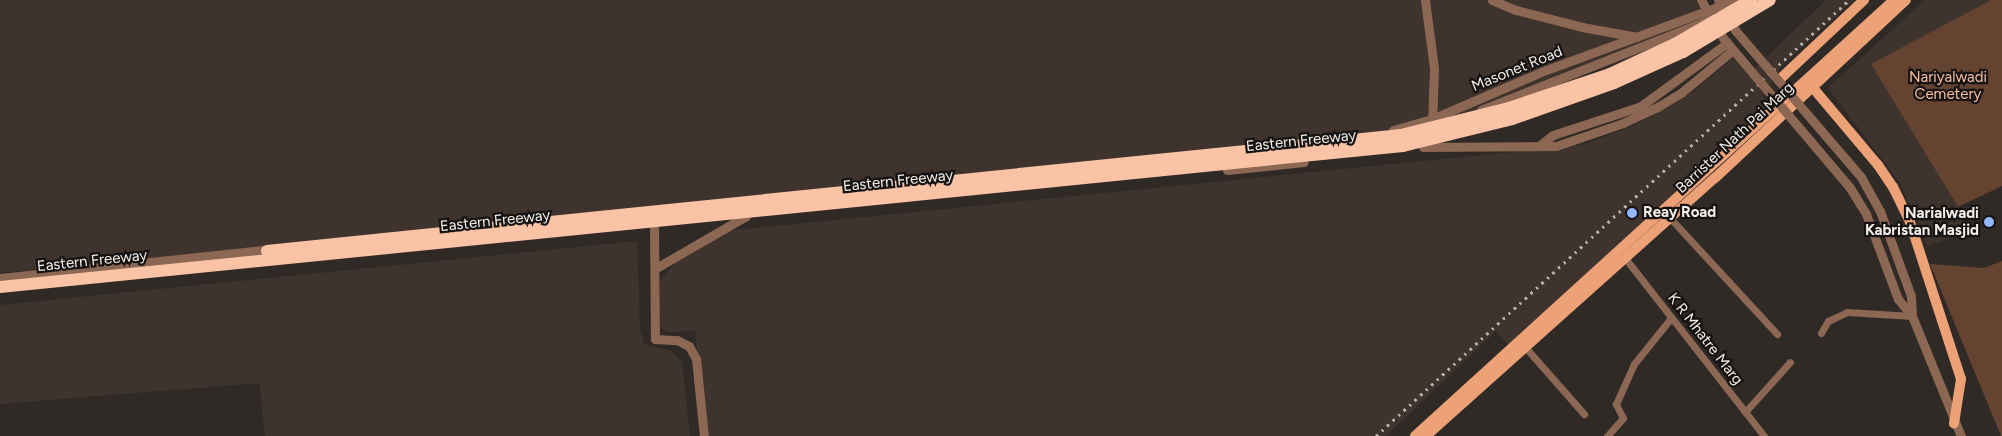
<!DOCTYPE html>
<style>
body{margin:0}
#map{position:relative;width:2002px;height:436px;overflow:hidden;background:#302a27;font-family:Figtree,sans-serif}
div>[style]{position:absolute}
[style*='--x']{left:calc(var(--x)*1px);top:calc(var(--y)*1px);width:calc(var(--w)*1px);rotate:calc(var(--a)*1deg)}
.built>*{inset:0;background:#3f332d}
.green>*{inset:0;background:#644331}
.minor>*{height:7px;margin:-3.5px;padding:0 3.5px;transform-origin:3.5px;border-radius:3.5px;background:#8c6753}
.tertiary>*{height:9px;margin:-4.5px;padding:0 4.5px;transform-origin:4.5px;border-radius:4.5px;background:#8c6753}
.primary>*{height:10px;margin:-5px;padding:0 5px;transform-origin:5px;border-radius:5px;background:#eda176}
.rail>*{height:2.5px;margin-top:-1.25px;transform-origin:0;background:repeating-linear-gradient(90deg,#b3aeab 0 2.5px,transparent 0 7.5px)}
.tertiary-bridge>*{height:9px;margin:-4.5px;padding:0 4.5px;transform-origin:4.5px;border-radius:4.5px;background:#8c6753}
.motorway-bridge>*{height:12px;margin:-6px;padding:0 6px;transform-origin:6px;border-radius:6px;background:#fac3a5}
.dots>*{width:14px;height:14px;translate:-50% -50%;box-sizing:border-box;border:2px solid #161312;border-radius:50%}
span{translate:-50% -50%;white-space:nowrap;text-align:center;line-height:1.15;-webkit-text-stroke:4.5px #161312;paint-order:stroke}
.street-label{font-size:15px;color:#f2eeeb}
.park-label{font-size:15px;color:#f8bfa1}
.poi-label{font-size:15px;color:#f2eeeb;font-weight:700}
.left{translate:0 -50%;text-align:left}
.right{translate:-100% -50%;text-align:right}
</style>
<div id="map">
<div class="built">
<div style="clip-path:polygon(0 0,1695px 0,1707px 21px,1656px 48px,1500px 107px,1398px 132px,0 273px)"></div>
<div style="clip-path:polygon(1826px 0,1854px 0,1781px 66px,1763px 97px,1769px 104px,1510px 347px,1496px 331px,1386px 436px,707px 436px,695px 331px,666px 332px,660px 325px,660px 281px,676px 262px,725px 231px,1583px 145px,1635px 125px,1690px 94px,1733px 58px,1748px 75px)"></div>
<div style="clip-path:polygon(1925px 0,1991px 0,1872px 64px,1958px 207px,1967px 233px,1927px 246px,1900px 183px,1828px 88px)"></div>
<div style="clip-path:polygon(637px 241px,640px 328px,644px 344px,671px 351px,682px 362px,690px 436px,265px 436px,259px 383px,0 404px,0 305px)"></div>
</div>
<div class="green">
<div style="clip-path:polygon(1991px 0,2002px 0,2002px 186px,1958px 207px,1871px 64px)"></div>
<div style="clip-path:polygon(2002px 261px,2002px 436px,2001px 436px,1930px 264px,1984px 268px)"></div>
</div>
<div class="minor">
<div style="--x:1670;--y:218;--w:158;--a:47.3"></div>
<div style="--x:1625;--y:258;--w:226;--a:52"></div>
<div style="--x:1821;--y:333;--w:14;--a:-60"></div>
<div style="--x:1828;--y:321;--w:21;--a:-25"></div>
<div style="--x:1847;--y:312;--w:65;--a:3.5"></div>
<div style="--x:1526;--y:348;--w:88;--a:48.7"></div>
<div style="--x:1745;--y:412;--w:67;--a:-48"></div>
<div style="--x:1607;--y:436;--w:24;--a:-48"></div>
<div style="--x:1623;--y:418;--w:16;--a:-117"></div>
<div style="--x:1616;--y:404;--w:44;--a:-65.8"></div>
<div style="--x:1634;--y:364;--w:59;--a:-51.2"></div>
</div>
<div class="tertiary">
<div style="--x:1425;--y:0;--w:69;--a:82.5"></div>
<div style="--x:1434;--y:68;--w:56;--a:92"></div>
<div style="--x:1492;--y:0;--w:26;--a:23"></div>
<div style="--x:1516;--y:10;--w:68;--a:14.4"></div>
<div style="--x:1582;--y:27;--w:56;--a:10.3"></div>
<div style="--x:1481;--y:110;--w:244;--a:-21.6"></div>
<div style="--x:1393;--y:130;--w:41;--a:-15.8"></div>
<div style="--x:1432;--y:119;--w:124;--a:-23.3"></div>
<div style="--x:1546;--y:70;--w:202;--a:-20.2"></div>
<div style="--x:1540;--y:145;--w:16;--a:-38"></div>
<div style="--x:1553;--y:135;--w:93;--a:-18.2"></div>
<div style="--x:1641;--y:106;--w:107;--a:-36.2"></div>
<div style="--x:1423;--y:147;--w:133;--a:-0.4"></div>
<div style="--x:1556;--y:146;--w:71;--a:-18.9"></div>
<div style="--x:1623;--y:123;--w:40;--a:-25"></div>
<div style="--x:1659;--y:106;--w:27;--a:-31"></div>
<div style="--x:1682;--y:92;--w:66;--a:-39.5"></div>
<div style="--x:1227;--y:170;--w:77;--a:-5.9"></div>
<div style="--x:654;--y:227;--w:112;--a:89.5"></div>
<div style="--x:655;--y:339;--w:22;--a:3"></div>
<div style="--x:677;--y:340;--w:13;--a:27"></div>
<div style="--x:689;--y:346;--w:15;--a:62"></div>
<div style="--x:696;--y:359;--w:77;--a:84.1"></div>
<div style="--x:656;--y:268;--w:104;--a:-30"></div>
<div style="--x:0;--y:278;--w:274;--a:-6.1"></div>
<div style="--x:1911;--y:296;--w:20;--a:87"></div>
<div style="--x:1912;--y:316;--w:130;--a:67.8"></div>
<div style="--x:1898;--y:299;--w:22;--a:51"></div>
</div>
<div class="primary">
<div style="--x:1779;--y:80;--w:117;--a:-43.3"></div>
<div style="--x:1808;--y:82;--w:109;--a:49.9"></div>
<div style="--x:1878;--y:165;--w:27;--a:56"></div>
<div style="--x:1893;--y:187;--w:39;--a:64"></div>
<div style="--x:1910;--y:222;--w:165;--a:72"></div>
<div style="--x:1961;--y:379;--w:45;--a:99"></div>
<div style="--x:1415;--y:436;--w:648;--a:-42.31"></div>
<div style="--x:1426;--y:436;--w:387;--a:-41.8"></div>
<div style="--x:1715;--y:178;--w:261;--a:-43"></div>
</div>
<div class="rail">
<div style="--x:1376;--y:436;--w:643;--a:-42.67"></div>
</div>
<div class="tertiary-bridge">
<div style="--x:1701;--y:0;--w:44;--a:59.9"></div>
<div style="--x:1723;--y:38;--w:197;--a:49.7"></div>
<div style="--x:1850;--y:188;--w:31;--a:58"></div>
<div style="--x:1866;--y:214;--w:91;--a:69.4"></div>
<div style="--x:1718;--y:0;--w:34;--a:60"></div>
<div style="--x:1735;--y:30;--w:194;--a:49.4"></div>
<div style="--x:1861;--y:177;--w:39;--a:61"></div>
<div style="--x:1880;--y:211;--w:90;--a:70"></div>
</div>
<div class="motorway-bridge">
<div style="--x:267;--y:251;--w:1140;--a:-5.84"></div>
<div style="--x:1401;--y:135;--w:111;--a:-14"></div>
<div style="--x:1509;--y:108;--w:107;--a:-18.6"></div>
<div style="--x:1610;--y:74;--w:72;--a:-24.8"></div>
<div style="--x:1675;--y:44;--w:88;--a:-30.1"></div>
<div style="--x:0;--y:287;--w:1410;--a:-5.74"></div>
<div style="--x:1403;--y:146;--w:112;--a:-13.9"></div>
<div style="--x:1512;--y:119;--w:108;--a:-19.4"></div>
<div style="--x:1614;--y:83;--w:76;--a:-24.2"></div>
<div style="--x:1683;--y:52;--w:101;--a:-30.9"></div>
</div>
<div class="dots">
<div style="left:1632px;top:213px;background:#92b7fd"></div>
<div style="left:1989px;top:222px;background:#92b7fd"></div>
</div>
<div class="street-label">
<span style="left:1517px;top:69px;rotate:-22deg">Masonet Road</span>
<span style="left:1735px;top:138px;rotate:-43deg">Barrister Nath Pai Marg</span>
<span style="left:1301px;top:141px;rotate:-6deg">Eastern Freeway</span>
<span style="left:898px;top:181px;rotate:-6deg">Eastern Freeway</span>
<span style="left:495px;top:221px;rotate:-6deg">Eastern Freeway</span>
<span style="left:92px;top:261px;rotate:-6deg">Eastern Freeway</span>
<span style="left:1705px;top:339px;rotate:52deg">K R Mhatre Marg</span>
</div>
<div class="park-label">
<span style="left:1948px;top:86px">Nariyalwadi<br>Cemetery</span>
</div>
<div class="poi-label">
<span class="left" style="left:1643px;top:213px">Reay Road</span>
<span class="right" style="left:1979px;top:222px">Narialwadi<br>Kabristan Masjid</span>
</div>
</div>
